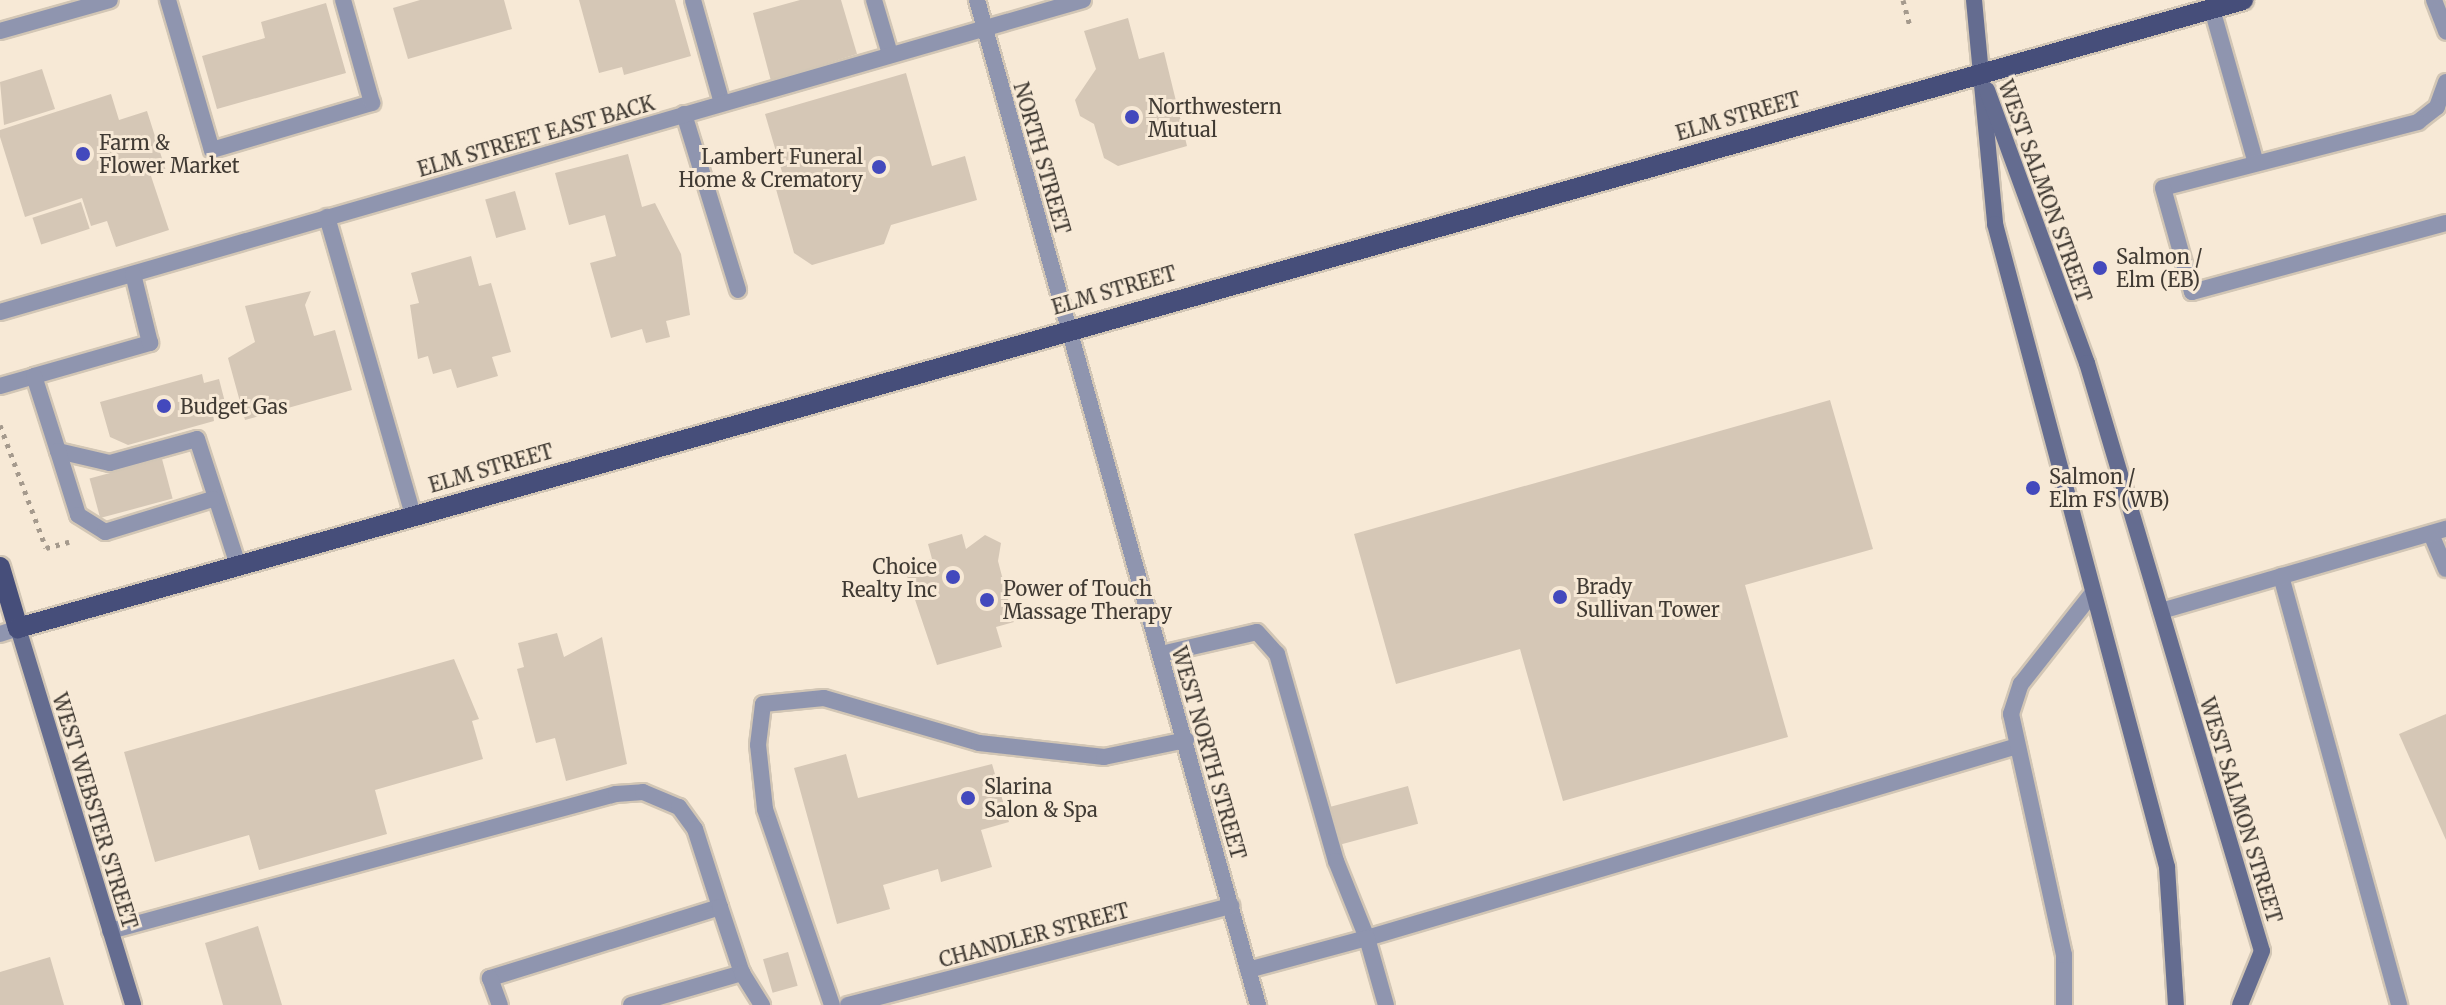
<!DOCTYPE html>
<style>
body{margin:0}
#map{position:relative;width:2446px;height:1005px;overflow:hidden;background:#f7e9d6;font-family:Merriweather,serif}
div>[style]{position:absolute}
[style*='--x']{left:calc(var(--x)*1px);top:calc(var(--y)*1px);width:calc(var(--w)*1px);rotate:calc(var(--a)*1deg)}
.building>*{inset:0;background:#d5c7b6;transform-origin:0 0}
.path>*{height:5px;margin-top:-2.5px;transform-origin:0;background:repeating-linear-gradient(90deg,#a59a8d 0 4px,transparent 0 10px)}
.roads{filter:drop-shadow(2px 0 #d2c6b5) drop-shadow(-2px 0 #d2c6b5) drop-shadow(0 2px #d2c6b5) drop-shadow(0 -2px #d2c6b5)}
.lane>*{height:16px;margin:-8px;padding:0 8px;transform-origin:8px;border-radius:8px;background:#8f95af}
.street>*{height:16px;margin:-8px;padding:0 8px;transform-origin:8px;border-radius:8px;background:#8f95af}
.secondary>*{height:16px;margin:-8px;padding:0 8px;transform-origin:8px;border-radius:8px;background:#646c90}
.primary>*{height:20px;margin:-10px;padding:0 10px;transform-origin:10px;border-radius:10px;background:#464e7a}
.dots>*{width:22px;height:22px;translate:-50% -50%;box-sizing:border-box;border:4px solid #f7e9d6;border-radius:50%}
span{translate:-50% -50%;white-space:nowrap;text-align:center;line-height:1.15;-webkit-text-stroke:6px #f7e9d6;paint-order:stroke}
.poi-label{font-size:20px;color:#403a33}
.left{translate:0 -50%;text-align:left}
.right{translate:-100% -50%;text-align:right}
.street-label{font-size:20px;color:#403a33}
</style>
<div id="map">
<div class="building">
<div style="clip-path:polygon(420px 0,504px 0,512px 29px,408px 59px,393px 8px)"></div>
<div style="clip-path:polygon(579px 0,675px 0,691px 56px,624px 75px,622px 67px,599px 73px)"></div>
<div style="clip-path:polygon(800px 0,841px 0,857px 54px,771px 81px,753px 13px)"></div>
<div style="clip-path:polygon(326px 3px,346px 73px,217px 109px,202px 56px,265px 38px,261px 22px)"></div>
<div style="clip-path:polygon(1128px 18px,1139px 59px,1164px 52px,1187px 146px,1118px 166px,1104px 158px,1094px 124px,1080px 116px,1075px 100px,1096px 69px,1084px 31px)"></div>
<div style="clip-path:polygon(42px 69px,55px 109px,4px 125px,0 82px)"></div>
<div style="clip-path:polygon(906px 73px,932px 166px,965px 156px,977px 200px,891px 225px,884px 244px,812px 265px,794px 253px,772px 175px,782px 172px,765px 114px)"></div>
<div style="clip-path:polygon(111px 94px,119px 120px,147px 111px,166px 171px,151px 176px,169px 230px,116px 247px,107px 221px,91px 226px,82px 198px,25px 217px,0 137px,0 130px)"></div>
<div style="clip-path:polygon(628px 154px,642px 207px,655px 203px,681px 254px,690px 315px,666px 321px,670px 337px,646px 343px,642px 329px,611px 338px,590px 263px,616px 256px,605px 215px,569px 225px,555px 173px)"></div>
<div style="left:515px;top:191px;width:40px;height:31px;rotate:74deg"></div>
<div style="left:81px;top:202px;width:28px;height:51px;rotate:72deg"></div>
<div style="clip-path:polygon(471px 256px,479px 286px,491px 283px,511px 352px,492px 357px,498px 376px,457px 388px,451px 369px,433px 374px,428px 356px,418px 359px,410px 305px,419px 303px,411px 273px)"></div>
<div style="clip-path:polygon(311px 291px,305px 305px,314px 336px,335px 330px,352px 390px,245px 420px,228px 358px,255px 342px,245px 306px)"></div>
<div style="clip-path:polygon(202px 374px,204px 383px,219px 379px,227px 410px,213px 414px,214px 421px,128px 445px,110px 437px,100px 402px)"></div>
<div style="clip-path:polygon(1830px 400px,1873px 549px,1745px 585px,1788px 737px,1563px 801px,1520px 649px,1396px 684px,1354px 534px)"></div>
<div style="left:162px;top:459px;width:41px;height:75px;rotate:75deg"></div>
<div style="clip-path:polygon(962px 534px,966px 549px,985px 535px,1001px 543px,998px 561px,1014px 622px,996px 627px,1002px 647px,937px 665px,904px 567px,932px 559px,928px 544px)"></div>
<div style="clip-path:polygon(557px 633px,564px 657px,602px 637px,627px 764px,566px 781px,555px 738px,536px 743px,517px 669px,524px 667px,518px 643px)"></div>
<div style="clip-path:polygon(454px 659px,479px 719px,472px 721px,483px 759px,375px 790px,387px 834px,259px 870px,249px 835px,155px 862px,124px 752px)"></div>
<div style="clip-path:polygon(2446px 714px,2446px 840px,2399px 734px)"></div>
<div style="clip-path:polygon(846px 754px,858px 798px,992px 764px,1009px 822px,981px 830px,992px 867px,941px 882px,938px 869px,883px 885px,890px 909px,837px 924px,794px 768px)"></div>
<div style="left:1408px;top:786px;width:39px;height:85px;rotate:75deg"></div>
<div style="clip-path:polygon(258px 926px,282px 1005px,223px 1005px,205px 943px)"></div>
<div style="left:788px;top:952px;width:35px;height:26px;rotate:74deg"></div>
<div style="clip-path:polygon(50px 957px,64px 1005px,0 1005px,0 972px)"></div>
</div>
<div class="path">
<div style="--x:1903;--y:0;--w:27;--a:75"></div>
<div style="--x:0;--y:425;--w:131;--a:69.5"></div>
<div style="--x:46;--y:548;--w:24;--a:-15"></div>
</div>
<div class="roads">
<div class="lane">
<div style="--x:168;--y:0;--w:156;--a:73.7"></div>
<div style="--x:212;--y:150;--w:167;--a:-16.4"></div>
<div style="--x:372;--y:103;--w:107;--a:-105.7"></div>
<div style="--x:693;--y:0;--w:107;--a:74.3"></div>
<div style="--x:874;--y:0;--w:56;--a:73.5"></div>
<div style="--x:2434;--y:0;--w:34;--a:69"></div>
<div style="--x:2212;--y:9;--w:160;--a:74.1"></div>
<div style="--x:2446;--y:82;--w:27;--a:110"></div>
<div style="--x:2437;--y:107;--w:24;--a:142"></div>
<div style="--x:2418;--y:122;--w:263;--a:165.5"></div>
<div style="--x:2163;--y:188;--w:108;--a:74.4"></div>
<div style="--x:2192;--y:292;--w:263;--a:-15.2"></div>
<div style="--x:684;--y:114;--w:184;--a:72.9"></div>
<div style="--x:327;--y:217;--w:310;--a:73.9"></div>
<div style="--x:0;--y:312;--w:1127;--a:-16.07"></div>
<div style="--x:34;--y:376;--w:121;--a:-15.9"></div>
<div style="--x:150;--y:343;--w:71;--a:-103.8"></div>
<div style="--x:0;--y:386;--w:35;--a:-16"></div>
<div style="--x:34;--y:376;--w:79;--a:72.3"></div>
<div style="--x:58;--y:451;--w:53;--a:13"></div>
<div style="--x:110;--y:463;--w:90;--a:-15.4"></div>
<div style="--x:197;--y:439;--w:133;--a:72"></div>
<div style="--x:58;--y:451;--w:67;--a:72.6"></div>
<div style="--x:78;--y:515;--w:32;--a:32"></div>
<div style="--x:105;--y:532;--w:113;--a:-17"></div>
<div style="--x:2431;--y:534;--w:38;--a:67"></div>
<div style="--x:2281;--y:576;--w:445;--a:74.6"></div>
<div style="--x:2161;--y:611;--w:297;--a:-16.1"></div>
<div style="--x:1161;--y:654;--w:98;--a:-12.9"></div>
<div style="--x:1257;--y:632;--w:30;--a:48"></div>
<div style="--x:1277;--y:654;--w:215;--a:74.1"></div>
<div style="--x:1336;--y:861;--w:83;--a:68.1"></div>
<div style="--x:1367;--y:938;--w:675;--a:-16.45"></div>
<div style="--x:110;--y:931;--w:524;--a:-15.15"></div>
<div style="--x:616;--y:794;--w:27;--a:-4"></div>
<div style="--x:643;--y:792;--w:39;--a:23"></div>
<div style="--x:679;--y:807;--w:27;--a:54"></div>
<div style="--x:695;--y:829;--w:82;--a:72.2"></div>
<div style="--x:720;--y:907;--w:241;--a:162.8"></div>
<div style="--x:490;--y:978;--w:29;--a:70"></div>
<div style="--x:1248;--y:970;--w:123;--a:-15.1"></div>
<div style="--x:1367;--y:938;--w:70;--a:74.2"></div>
<div style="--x:631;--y:1005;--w:116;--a:-16.1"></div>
<div style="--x:832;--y:1005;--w:207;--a:-108.9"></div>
<div style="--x:765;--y:809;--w:64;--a:-96.2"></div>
<div style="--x:758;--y:745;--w:41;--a:-83"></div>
<div style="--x:763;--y:704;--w:61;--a:-5.6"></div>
<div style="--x:824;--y:698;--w:161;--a:16.2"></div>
<div style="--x:979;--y:743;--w:126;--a:6.4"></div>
<div style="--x:1104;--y:757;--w:84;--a:-11.7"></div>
<div style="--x:2064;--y:1005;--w:50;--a:-90"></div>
<div style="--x:2064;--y:955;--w:247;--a:-102.4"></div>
<div style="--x:2011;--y:714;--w:32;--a:-72"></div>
<div style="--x:2021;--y:684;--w:113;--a:-51.8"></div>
</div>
<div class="street">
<div style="--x:977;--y:0;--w:1044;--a:74.38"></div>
<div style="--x:0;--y:31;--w:114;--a:-15.7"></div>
<div style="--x:0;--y:634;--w:19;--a:-18"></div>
<div style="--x:720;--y:907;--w:70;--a:71.6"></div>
<div style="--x:742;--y:973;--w:38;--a:58"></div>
<div style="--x:848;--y:1005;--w:396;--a:-14.5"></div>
</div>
<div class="secondary">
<div style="--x:1974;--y:0;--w:225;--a:84.6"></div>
<div style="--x:1995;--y:224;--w:666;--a:75.02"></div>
<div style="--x:2167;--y:867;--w:138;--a:86.3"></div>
<div style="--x:1987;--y:90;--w:291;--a:69.9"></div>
<div style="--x:2087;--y:363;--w:613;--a:73.43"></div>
<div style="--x:2262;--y:951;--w:58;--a:112.2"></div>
<div style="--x:18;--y:628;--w:394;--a:73"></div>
</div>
<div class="primary">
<div style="--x:0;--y:567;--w:64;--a:73.6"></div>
<div style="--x:18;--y:628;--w:2312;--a:-15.76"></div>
</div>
</div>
<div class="dots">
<div style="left:1132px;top:117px;background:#4349bd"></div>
<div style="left:83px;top:154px;background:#4349bd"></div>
<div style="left:879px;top:167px;background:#4349bd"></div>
<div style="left:2100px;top:268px;background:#4349bd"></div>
<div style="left:164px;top:406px;background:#4349bd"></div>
<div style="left:2033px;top:488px;background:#4349bd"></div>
<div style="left:953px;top:577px;background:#4349bd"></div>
<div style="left:1560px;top:597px;background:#4349bd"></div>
<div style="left:987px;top:600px;background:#4349bd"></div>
<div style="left:968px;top:798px;background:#4349bd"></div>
</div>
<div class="poi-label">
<span class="left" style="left:1148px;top:118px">Northwestern<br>Mutual</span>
<span class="left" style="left:99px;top:154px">Farm &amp;<br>Flower Market</span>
<span class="right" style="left:863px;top:168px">Lambert Funeral<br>Home &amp; Crematory</span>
<span class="left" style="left:2116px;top:268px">Salmon /<br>Elm (EB)</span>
<span class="left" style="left:180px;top:406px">Budget Gas</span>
<span class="left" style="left:2049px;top:488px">Salmon /<br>Elm FS (WB)</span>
<span class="right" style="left:937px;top:578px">Choice<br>Realty Inc</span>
<span class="left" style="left:1576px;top:598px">Brady<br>Sullivan Tower</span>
<span class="left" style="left:1003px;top:600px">Power of Touch<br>Massage Therapy</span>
<span class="left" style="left:984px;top:798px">Slarina<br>Salon &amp; Spa</span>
</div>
<div class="street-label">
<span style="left:1738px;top:116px;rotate:-16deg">ELM STREET</span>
<span style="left:536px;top:136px;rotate:-16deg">ELM STREET EAST BACK</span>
<span style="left:1042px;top:158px;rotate:74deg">NORTH STREET</span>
<span style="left:2045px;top:191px;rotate:70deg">WEST SALMON STREET</span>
<span style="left:1114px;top:290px;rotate:-16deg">ELM STREET</span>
<span style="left:491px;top:468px;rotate:-16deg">ELM STREET</span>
<span style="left:1209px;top:753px;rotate:74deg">WEST NORTH STREET</span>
<span style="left:2241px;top:810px;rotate:73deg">WEST SALMON STREET</span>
<span style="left:95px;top:811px;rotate:73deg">WEST WEBSTER STREET</span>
<span style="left:1034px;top:935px;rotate:-15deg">CHANDLER STREET</span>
</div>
</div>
